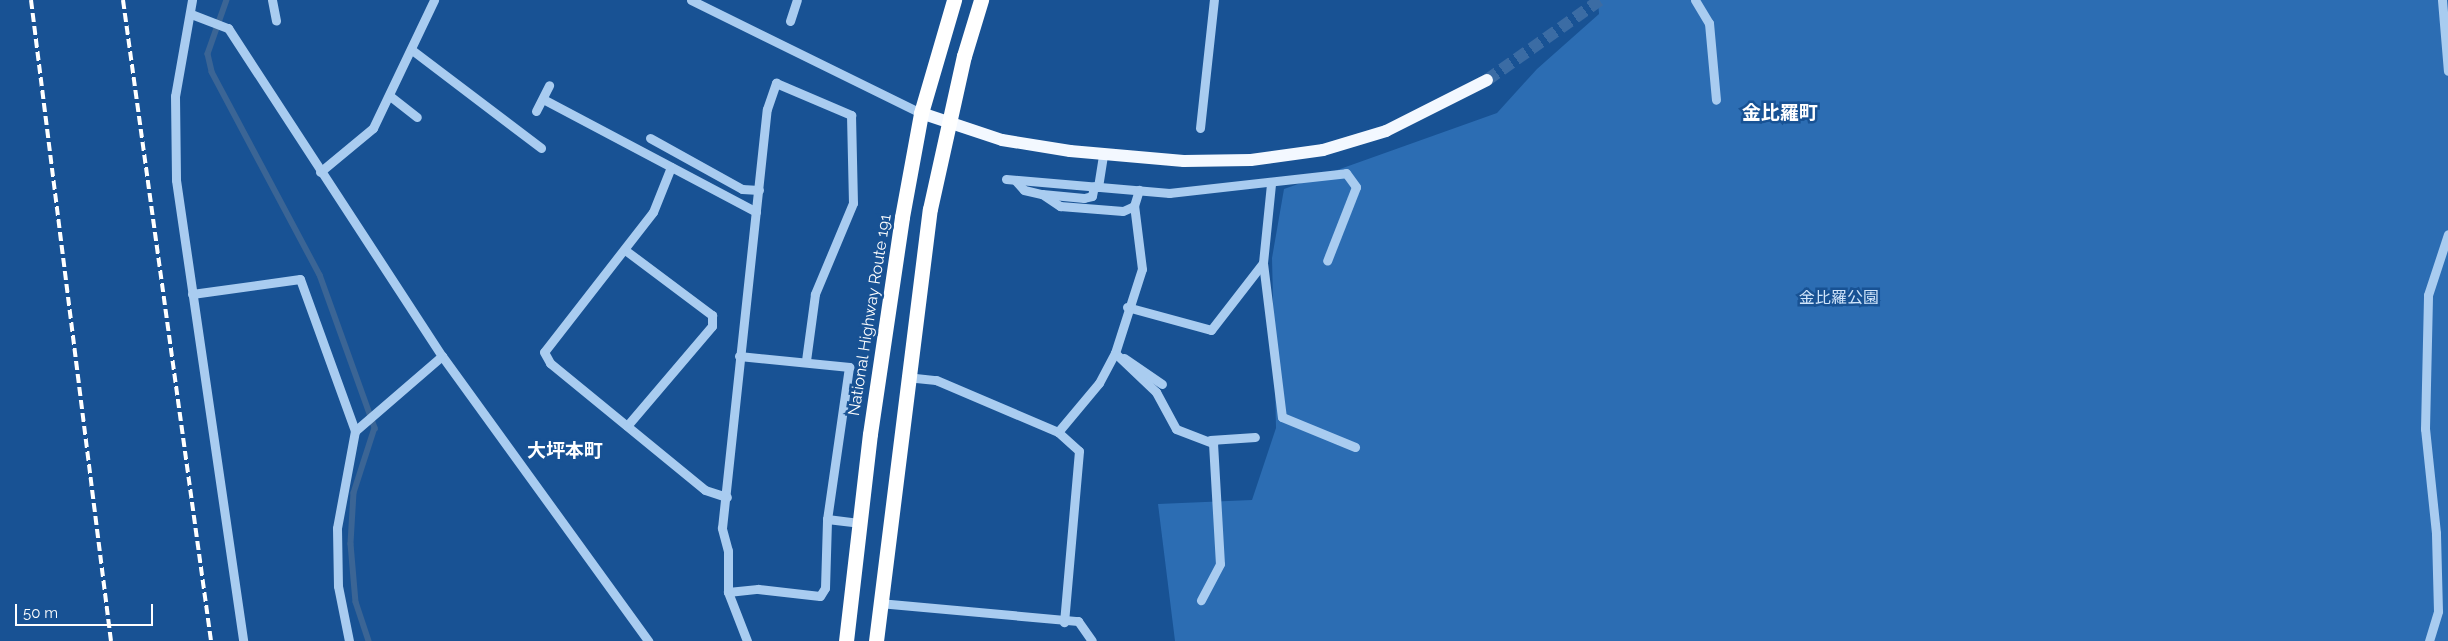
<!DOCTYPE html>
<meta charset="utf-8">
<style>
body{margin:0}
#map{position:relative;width:2448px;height:641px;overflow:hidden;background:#185294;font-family:Raleway,"Noto Sans JP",sans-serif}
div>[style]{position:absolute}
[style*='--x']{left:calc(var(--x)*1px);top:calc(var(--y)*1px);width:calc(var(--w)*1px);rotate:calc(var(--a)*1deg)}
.green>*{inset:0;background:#2c6db3}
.stream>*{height:5.5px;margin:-2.75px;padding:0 2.75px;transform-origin:2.75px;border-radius:2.75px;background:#3b6595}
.major-tunnel>*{height:12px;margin-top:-6px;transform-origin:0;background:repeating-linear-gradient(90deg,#3b6ca4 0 12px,transparent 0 18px)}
.minor>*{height:9px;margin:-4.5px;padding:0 4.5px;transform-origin:4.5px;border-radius:4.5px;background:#a9ccf0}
.major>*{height:12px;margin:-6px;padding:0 6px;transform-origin:6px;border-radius:6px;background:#f3f8ff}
.highway>*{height:15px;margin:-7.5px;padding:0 7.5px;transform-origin:7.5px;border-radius:7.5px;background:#fff}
.rail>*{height:4px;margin-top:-2px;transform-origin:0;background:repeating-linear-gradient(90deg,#fff 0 9px,transparent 0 13px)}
span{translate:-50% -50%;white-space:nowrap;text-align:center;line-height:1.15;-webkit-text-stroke:5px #185294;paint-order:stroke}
.park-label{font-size:16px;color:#d0e5fb}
.street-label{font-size:16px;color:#fff}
.quarter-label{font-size:19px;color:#fff;font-weight:700}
.scale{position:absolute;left:15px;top:604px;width:138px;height:22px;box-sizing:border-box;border:2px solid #fff;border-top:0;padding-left:6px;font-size:15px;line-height:18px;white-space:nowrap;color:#fff;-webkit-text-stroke:4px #185294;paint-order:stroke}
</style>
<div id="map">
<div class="green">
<div style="clip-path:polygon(1598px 0,2448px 0,2448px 641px,1175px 641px,1158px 504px,1252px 500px,1276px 428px,1272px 258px,1284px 189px,1497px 113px,1537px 69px,1599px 14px)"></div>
</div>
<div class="stream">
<div style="--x:227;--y:0;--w:57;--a:109.4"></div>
<div style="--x:208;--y:54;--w:18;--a:77"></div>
<div style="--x:212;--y:72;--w:230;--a:62"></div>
<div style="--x:320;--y:275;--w:163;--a:70.2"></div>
<div style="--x:375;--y:428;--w:68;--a:107.9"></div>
<div style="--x:354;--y:493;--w:51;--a:93.4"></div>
<div style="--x:351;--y:544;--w:58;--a:85.1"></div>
<div style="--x:356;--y:602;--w:41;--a:71.6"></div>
</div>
<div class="major-tunnel">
<div style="--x:1487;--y:80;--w:138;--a:-35.3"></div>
</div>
<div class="minor">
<div style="--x:192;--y:0;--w:97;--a:100"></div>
<div style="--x:175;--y:96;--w:84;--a:89.3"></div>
<div style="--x:176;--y:180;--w:466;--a:81.7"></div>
<div style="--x:272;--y:0;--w:21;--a:79"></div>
<div style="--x:691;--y:0;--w:256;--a:26.2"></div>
<div style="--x:1695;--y:0;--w:27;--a:59"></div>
<div style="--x:1709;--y:23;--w:77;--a:84.8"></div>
<div style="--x:2442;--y:0;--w:71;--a:85.2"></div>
<div style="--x:191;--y:14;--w:40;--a:21"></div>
<div style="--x:228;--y:28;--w:392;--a:56.9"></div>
<div style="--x:442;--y:356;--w:352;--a:54.1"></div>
<div style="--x:790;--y:21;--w:22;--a:-72"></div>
<div style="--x:412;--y:50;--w:162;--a:37.2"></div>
<div style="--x:390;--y:96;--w:34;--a:38"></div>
<div style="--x:543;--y:99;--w:241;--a:27.9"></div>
<div style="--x:536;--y:111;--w:29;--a:-63"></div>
<div style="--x:1200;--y:128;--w:129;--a:-83.8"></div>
<div style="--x:650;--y:138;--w:105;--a:29"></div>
<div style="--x:742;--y:189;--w:17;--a:3"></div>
<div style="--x:671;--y:167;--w:48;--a:111.8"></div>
<div style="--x:653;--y:212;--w:177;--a:127.9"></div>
<div style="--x:544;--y:352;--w:13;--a:61"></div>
<div style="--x:550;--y:363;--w:200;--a:39.3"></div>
<div style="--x:705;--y:490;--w:23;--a:18"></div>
<div style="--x:320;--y:172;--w:69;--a:-39.7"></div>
<div style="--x:373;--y:128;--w:142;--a:-64.5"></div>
<div style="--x:1006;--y:179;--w:164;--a:4.9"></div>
<div style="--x:1169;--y:193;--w:178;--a:-6.4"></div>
<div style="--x:1346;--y:173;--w:17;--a:54"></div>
<div style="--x:1356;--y:187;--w:79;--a:111.4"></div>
<div style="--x:1015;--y:180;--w:13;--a:48"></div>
<div style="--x:1024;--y:190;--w:18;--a:13"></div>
<div style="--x:1042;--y:194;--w:42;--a:5.4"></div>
<div style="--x:1084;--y:198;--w:8;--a:-14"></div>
<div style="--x:1092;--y:196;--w:10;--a:-79"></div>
<div style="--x:1271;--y:184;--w:79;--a:95.8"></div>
<div style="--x:1263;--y:263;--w:155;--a:83"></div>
<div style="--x:1282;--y:417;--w:79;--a:22.3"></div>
<div style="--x:1098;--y:187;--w:33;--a:-81"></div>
<div style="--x:1042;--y:194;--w:22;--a:34"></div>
<div style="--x:1060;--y:206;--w:63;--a:4.5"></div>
<div style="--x:1123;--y:211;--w:12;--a:-24"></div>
<div style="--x:1134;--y:206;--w:17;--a:-73"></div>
<div style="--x:625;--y:250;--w:109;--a:36.8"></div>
<div style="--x:712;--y:315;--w:11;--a:90"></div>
<div style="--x:712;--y:326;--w:131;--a:130.4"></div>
<div style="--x:192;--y:294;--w:109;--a:-7.9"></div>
<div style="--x:300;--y:279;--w:162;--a:70.1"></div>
<div style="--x:1127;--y:307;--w:87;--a:15.3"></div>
<div style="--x:1211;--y:330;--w:85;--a:-52.2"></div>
<div style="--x:1115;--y:353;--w:57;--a:43.6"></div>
<div style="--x:1156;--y:392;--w:42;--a:61.6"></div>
<div style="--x:1176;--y:429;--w:40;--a:21"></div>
<div style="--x:1213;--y:443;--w:121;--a:86.7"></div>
<div style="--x:1220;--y:564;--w:41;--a:117.8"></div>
<div style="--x:739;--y:356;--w:111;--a:5.7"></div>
<div style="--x:849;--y:367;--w:154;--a:98.2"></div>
<div style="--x:1124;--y:358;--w:46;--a:34.4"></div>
<div style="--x:906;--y:377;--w:30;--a:6"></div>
<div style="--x:936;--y:380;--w:133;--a:23.1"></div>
<div style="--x:1058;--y:432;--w:28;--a:42"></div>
<div style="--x:1079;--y:451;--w:172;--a:95"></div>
<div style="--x:1058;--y:432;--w:64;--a:-50.1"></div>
<div style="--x:1099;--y:383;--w:34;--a:-62"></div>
<div style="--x:1115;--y:353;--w:88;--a:-72.2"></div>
<div style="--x:1142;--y:269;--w:64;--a:-97.1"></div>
<div style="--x:1210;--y:440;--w:45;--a:-3.8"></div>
<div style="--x:728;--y:592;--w:30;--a:-6"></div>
<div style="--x:758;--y:589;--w:62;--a:6.4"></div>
<div style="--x:820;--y:596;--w:9;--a:-58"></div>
<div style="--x:825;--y:588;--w:69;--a:-88.3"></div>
<div style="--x:827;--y:519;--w:32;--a:7"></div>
<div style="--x:879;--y:603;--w:200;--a:5.2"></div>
<div style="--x:1078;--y:621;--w:24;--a:55"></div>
<div style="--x:349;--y:641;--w:56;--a:-101.3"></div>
<div style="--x:338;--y:586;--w:58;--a:-91"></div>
<div style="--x:337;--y:528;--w:99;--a:-79.5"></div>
<div style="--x:355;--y:431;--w:115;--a:-40.8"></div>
<div style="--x:747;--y:641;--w:53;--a:-111.2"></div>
<div style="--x:728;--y:592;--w:41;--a:-90"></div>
<div style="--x:728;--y:551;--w:24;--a:-105"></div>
<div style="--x:722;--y:528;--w:421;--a:-83.9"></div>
<div style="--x:767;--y:109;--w:28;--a:-71"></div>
<div style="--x:776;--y:83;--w:82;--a:23.1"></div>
<div style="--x:851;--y:115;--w:88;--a:88.7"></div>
<div style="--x:853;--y:203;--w:99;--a:112.7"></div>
<div style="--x:815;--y:294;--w:68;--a:97.7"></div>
<div style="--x:2429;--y:641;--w:31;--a:-73"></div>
<div style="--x:2438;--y:611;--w:78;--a:-91.5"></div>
<div style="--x:2436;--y:533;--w:105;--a:-96"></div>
<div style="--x:2425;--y:429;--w:134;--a:-88.7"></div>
<div style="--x:2428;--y:295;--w:64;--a:-71.8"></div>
</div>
<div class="major">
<div style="--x:921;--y:113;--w:85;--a:18.4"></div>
<div style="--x:1002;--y:140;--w:69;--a:9.2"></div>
<div style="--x:1070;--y:151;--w:114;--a:5"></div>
<div style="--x:1184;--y:161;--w:67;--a:-0.9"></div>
<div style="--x:1251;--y:160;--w:73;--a:-7.9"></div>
<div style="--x:1323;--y:150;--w:66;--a:-16.8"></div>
<div style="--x:1386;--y:131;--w:113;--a:-26.8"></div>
</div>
<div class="highway">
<div style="--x:846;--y:641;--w:208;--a:-83.4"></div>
<div style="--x:870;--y:434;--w:219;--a:-81.6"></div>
<div style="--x:902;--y:217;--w:106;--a:-79.6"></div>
<div style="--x:921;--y:113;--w:118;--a:-73.7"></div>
<div style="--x:876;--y:641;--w:435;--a:-82.9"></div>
<div style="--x:930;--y:209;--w:157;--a:-77.5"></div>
<div style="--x:964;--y:56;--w:59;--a:-73.1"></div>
</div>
<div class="rail">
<div style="--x:31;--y:0;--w:646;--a:82.89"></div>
<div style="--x:123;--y:0;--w:647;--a:82.18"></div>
</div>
<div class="park-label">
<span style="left:1839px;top:298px">金比羅公園</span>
</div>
<div class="street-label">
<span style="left:870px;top:315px;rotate:-81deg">National Highway Route 191</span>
</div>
<div class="quarter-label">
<span style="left:1780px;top:113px">金比羅町</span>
<span style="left:565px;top:451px">大坪本町</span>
</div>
<div class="scale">50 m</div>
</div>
